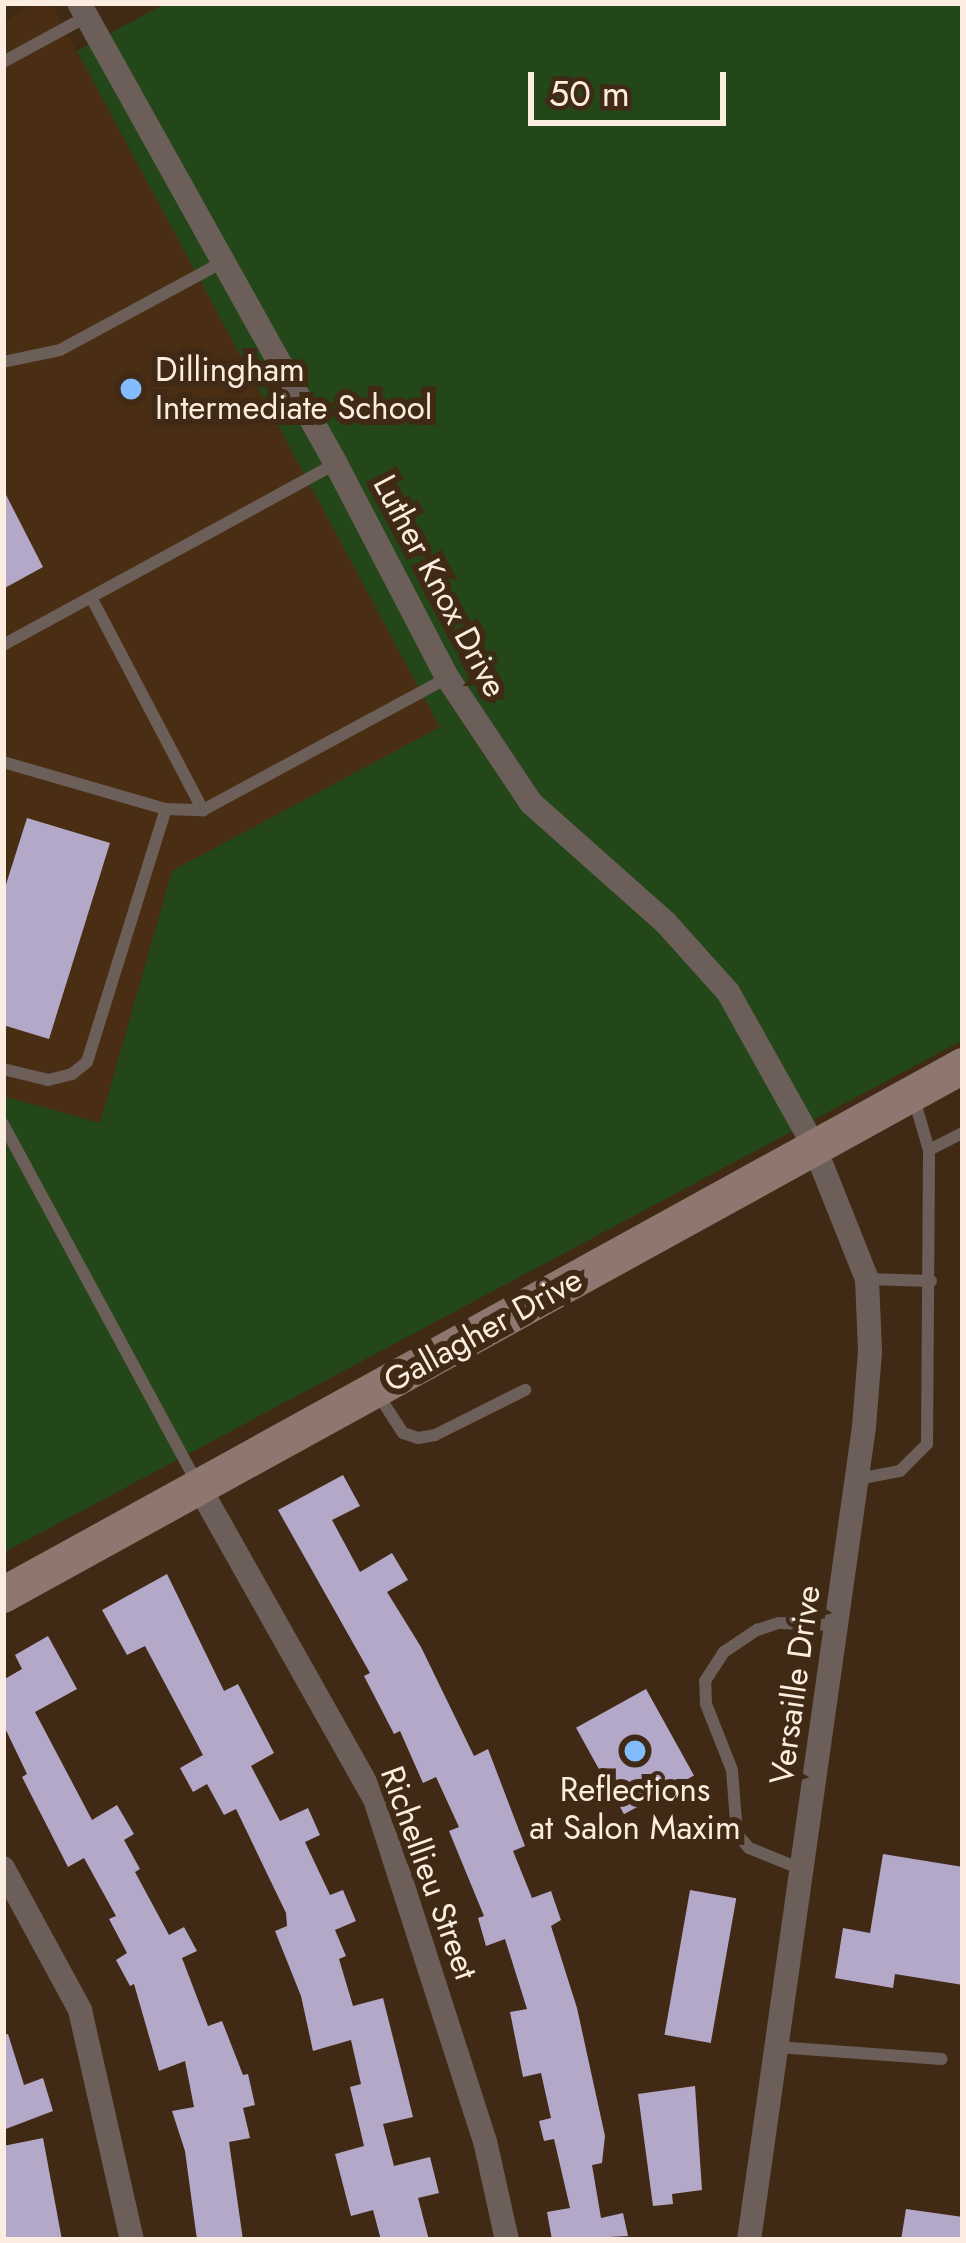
<!DOCTYPE html>
<style>
body{margin:0}
#map{position:relative;width:966px;height:2243px;overflow:hidden;background:#402a15;font-family:Jost,sans-serif}
div>[style]{position:absolute}
[style*='--x']{left:calc(var(--x)*1px);top:calc(var(--y)*1px);width:calc(var(--w)*1px);rotate:calc(var(--a)*1deg)}
.built>*{inset:0;background:#492e13}
.green>*{inset:0;background:#24471a}
.building>*{inset:0;background:#b4a8c8;transform-origin:0 0}
.lane>*{height:12px;margin:-6px;padding:0 6px;transform-origin:6px;border-radius:6px;background:#6c5e58}
.street>*{height:24px;margin:-12px;padding:0 12px;transform-origin:12px;border-radius:12px;background:#6c5e58}
.secondary>*{height:36px;margin:-18px;padding:0 18px;transform-origin:18px;border-radius:18px;background:#8e776e}
.dots>*{width:33px;height:33px;translate:-50% -50%;box-sizing:border-box;border:6px solid #402a15;border-radius:50%}
span{translate:-50% -50%;white-space:nowrap;text-align:center;line-height:1.15;-webkit-text-stroke:12px #402a15;paint-order:stroke}
.poi-label{font-size:33px;color:#fbede0}
.left{translate:0 -50%;text-align:left}
.street-label{font-size:33px;color:#fbede0}
.frame{position:absolute;inset:0;border:6px solid #fbede0;pointer-events:none}
.scale{position:absolute;left:528px;top:72px;width:198px;height:54px;box-sizing:border-box;border:6px solid #fbede0;border-top:0;padding-left:15px;font-size:36px;line-height:42px;white-space:nowrap;color:#fbede0;-webkit-text-stroke:9px #402a15;paint-order:stroke}
</style>
<div id="map">
<div class="built">
<div style="clip-path:polygon(37px 3px,51px 3px,441px 727px,172px 871px,100px 1123px,3px 1096px,3px 22px)"></div>
</div>
<div class="green">
<div style="clip-path:polygon(166px 3px,963px 3px,963px 1040px,3px 1553px,3px 1096px,100px 1123px,172px 871px,440px 727px,77px 51px)"></div>
</div>
<div class="building">
<div style="clip-path:polygon(3px 489px,43px 567px,3px 589px)"></div>
<div style="clip-path:polygon(27px 818px,110px 843px,49px 1039px,3px 1025px,3px 894px)"></div>
<div style="clip-path:polygon(343px 1475px,360px 1506px,332px 1520px,360px 1572px,392px 1553px,408px 1580px,387px 1592px,421px 1647px,474px 1756px,488px 1749px,525px 1846px,513px 1851px,532px 1898px,551px 1891px,561px 1920px,551px 1926px,577px 2008px,605px 2136px,602px 2163px,592px 2165px,601px 2218px,623px 2213px,628px 2236px,552px 2240px,547px 2212px,570px 2208px,554px 2139px,544px 2141px,539px 2121px,551px 2118px,541px 2073px,523px 2077px,510px 2012px,527px 2009px,505px 1939px,486px 1946px,478px 1918px,484px 1916px,449px 1831px,459px 1827px,436px 1777px,423px 1783px,400px 1731px,394px 1734px,364px 1676px,370px 1673px,278px 1510px)"></div>
<div style="clip-path:polygon(167px 1574px,224px 1691px,238px 1684px,274px 1753px,251px 1766px,280px 1821px,308px 1808px,320px 1835px,305px 1842px,330px 1895px,343px 1890px,356px 1921px,335px 1930px,346px 1956px,339px 1959px,353px 2006px,383px 1998px,413px 2117px,383px 2124px,394px 2166px,430px 2157px,439px 2193px,418px 2198px,429px 2240px,381px 2240px,373px 2210px,351px 2216px,335px 2154px,364px 2146px,350px 2087px,361px 2084px,351px 2040px,313px 2051px,301px 1996px,275px 1931px,287px 1926px,286px 1913px,236px 1809px,224px 1815px,207px 1784px,193px 1792px,180px 1768px,203px 1755px,145px 1646px,127px 1655px,102px 1610px)"></div>
<div style="clip-path:polygon(48px 1636px,77px 1689px,35px 1712px,92px 1820px,117px 1805px,134px 1834px,124px 1840px,140px 1869px,135px 1872px,169px 1935px,184px 1927px,197px 1951px,182px 1958px,208px 2026px,222px 2021px,243px 2075px,248px 2074px,255px 2105px,243px 2108px,250px 2138px,229px 2142px,243px 2240px,197px 2240px,185px 2151px,172px 2111px,194px 2107px,185px 2061px,159px 2071px,134px 1984px,130px 1986px,116px 1960px,127px 1953px,109px 1919px,116px 1916px,84px 1858px,68px 1867px,22px 1777px,27px 1774px,3px 1724px,3px 1680px,22px 1669px,15px 1655px)"></div>
<div style="left:646px;top:1689px;width:99px;height:80px;rotate:61deg"></div>
<div style="clip-path:polygon(883px 1854px,963px 1867px,963px 1985px,895px 1974px,893px 1988px,835px 1978px,843px 1928px,870px 1933px)"></div>
<div style="left:690px;top:1890px;width:47px;height:147px;rotate:10deg"></div>
<div style="clip-path:polygon(8px 2034px,24px 2085px,43px 2078px,53px 2111px,3px 2130px,3px 2035px)"></div>
<div style="clip-path:polygon(695px 2086px,702px 2190px,672px 2194px,673px 2204px,653px 2206px,638px 2094px)"></div>
<div style="clip-path:polygon(43px 2138px,62px 2240px,3px 2240px,3px 2146px)"></div>
<div style="clip-path:polygon(906px 2209px,963px 2217px,963px 2240px,901px 2240px)"></div>
</div>
<div class="lane">
<div style="--x:3;--y:62;--w:94;--a:-28.5"></div>
<div style="--x:3;--y:362;--w:58;--a:-11.9"></div>
<div style="--x:60;--y:350;--w:185;--a:-28.4"></div>
<div style="--x:91;--y:597;--w:241;--a:62.3"></div>
<div style="--x:3;--y:645;--w:378;--a:-28.6"></div>
<div style="--x:3;--y:762;--w:170;--a:16.1"></div>
<div style="--x:166;--y:809;--w:37;--a:2"></div>
<div style="--x:203;--y:810;--w:277;--a:-28.4"></div>
<div style="--x:3;--y:1069;--w:46;--a:13.7"></div>
<div style="--x:48;--y:1080;--w:25;--a:-14"></div>
<div style="--x:72;--y:1074;--w:19;--a:-39"></div>
<div style="--x:87;--y:1062;--w:265;--a:-72.7"></div>
<div style="--x:3;--y:1124;--w:406;--a:61.6"></div>
<div style="--x:929;--y:1150;--w:38;--a:-27"></div>
<div style="--x:868;--y:1279;--w:63;--a:1.8"></div>
<div style="--x:379;--y:1396;--w:44;--a:57"></div>
<div style="--x:403;--y:1433;--w:16;--a:18"></div>
<div style="--x:418;--y:1438;--w:17;--a:-10"></div>
<div style="--x:435;--y:1435;--w:101;--a:-26.6"></div>
<div style="--x:858;--y:1479;--w:43;--a:-10.8"></div>
<div style="--x:900;--y:1471;--w:38;--a:-45"></div>
<div style="--x:927;--y:1444;--w:294;--a:-89.6"></div>
<div style="--x:929;--y:1150;--w:53;--a:-106.4"></div>
<div style="--x:801;--y:1869;--w:56;--a:-158"></div>
<div style="--x:749;--y:1848;--w:18;--a:-131"></div>
<div style="--x:737;--y:1834;--w:64;--a:-94.5"></div>
<div style="--x:732;--y:1770;--w:71;--a:-111.5"></div>
<div style="--x:706;--y:1704;--w:23;--a:-92"></div>
<div style="--x:705;--y:1681;--w:35;--a:-57"></div>
<div style="--x:724;--y:1652;--w:40;--a:-34"></div>
<div style="--x:757;--y:1630;--w:23;--a:-18"></div>
<div style="--x:779;--y:1623;--w:56;--a:2"></div>
<div style="--x:777;--y:2047;--w:165;--a:4.2"></div>
</div>
<div class="street">
<div style="--x:79;--y:3;--w:528;--a:60.86"></div>
<div style="--x:336;--y:464;--w:240;--a:62.5"></div>
<div style="--x:447;--y:677;--w:151;--a:56.3"></div>
<div style="--x:531;--y:803;--w:181;--a:41.6"></div>
<div style="--x:666;--y:923;--w:93;--a:48.1"></div>
<div style="--x:728;--y:992;--w:176;--a:60.8"></div>
<div style="--x:814;--y:1146;--w:143;--a:68.3"></div>
<div style="--x:867;--y:1279;--w:73;--a:87.6"></div>
<div style="--x:870;--y:1352;--w:75;--a:94.6"></div>
<div style="--x:864;--y:1427;--w:821;--a:98.05"></div>
<div style="--x:199;--y:1487;--w:358;--a:60.6"></div>
<div style="--x:375;--y:1799;--w:359;--a:72.2"></div>
<div style="--x:485;--y:2141;--w:101;--a:77.5"></div>
<div style="--x:3;--y:1868;--w:162;--a:61.5"></div>
<div style="--x:80;--y:2010;--w:236;--a:77.3"></div>
</div>
<div class="secondary">
<div style="--x:3;--y:1595;--w:1096;--a:-28.86"></div>
</div>
<div class="dots">
<div style="left:131px;top:389px;background:#83bcfb"></div>
<div style="left:635px;top:1751px;background:#83bcfb"></div>
</div>
<div class="poi-label">
<span class="left" style="left:155px;top:389px">Dillingham<br>Intermediate School</span>
<span style="left:635px;top:1809px">Reflections<br>at Salon Maxim</span>
</div>
<div class="street-label">
<span style="left:440px;top:586px;rotate:62deg">Luther Knox Drive</span>
<span style="left:483px;top:1330px;rotate:-29deg">Gallagher Drive</span>
<span style="left:795px;top:1685px;rotate:-82deg">Versaille Drive</span>
<span style="left:429px;top:1873px;rotate:70deg">Richellieu Street</span>
</div>
<div class="frame"></div>
<div class="scale">50 m</div>
</div>
